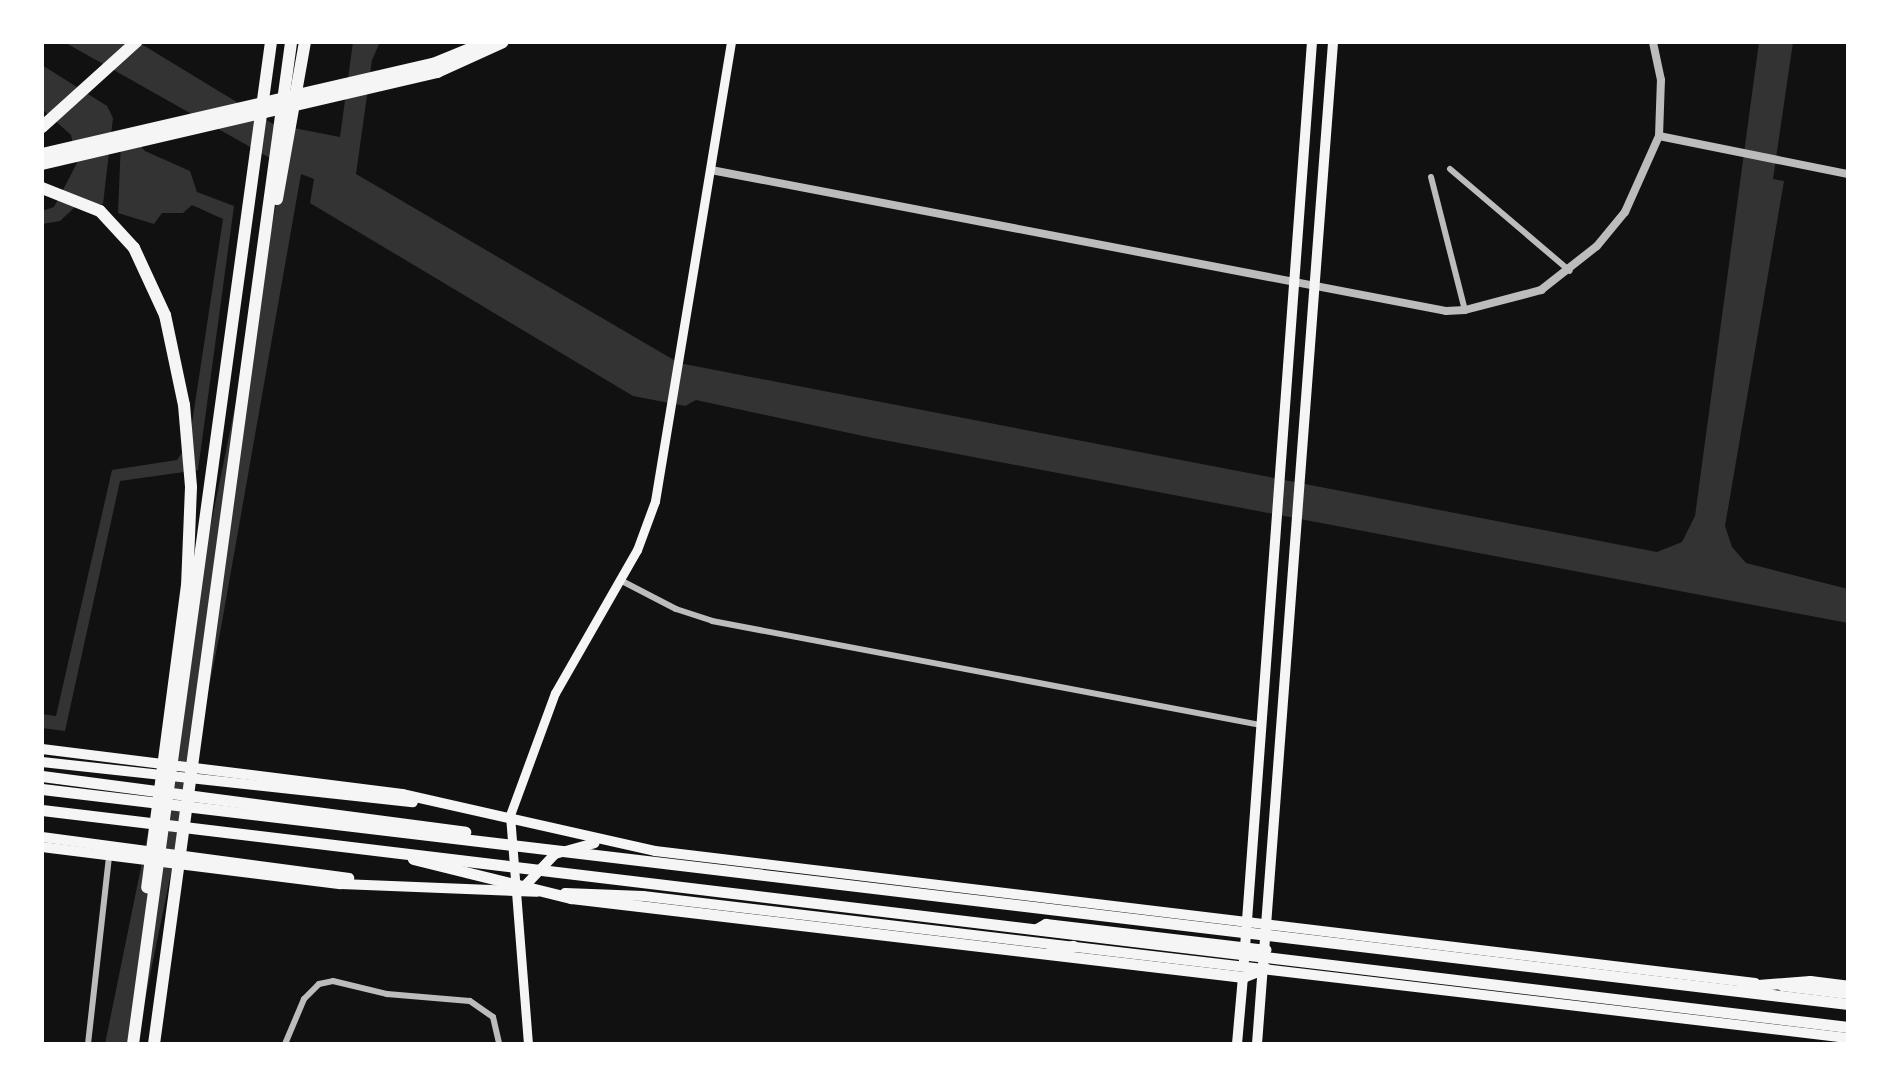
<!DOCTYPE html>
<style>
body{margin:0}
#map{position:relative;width:1890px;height:1086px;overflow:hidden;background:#111;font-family:Signika,sans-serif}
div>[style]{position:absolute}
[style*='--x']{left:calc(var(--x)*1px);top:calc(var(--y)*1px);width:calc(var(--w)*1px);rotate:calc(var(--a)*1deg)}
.water>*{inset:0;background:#333}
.minor>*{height:6px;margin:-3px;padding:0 3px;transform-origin:3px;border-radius:3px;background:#bcbcbc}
.tertiary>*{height:8px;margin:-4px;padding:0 4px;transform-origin:4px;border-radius:4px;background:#bcbcbc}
.secondary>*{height:9px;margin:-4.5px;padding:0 4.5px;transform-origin:4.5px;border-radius:4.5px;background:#f5f5f5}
.primary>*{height:10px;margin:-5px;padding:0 5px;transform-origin:5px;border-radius:5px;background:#f5f5f5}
.trunk>*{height:11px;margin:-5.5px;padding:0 5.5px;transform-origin:5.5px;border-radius:5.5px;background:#f5f5f5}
.motorway>*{height:12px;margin:-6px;padding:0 6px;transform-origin:6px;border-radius:6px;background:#f5f5f5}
span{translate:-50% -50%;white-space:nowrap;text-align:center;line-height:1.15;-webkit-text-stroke:8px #fff;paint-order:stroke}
.frame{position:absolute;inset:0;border:44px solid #fff;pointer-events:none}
</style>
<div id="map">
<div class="water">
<div style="clip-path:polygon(64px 42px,138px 42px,273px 124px,340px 137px,353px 42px,380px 42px,372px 60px,356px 174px,679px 363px,1657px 552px,1682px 542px,1695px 516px,1759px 42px,1793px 42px,1773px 179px,1784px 181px,1725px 526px,1732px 547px,1746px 563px,1848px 589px,1848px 623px,868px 437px,696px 400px,685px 406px,633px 396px,310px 203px,314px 179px,301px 174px,221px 628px,136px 1044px,105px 1044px,284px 166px)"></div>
<div style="clip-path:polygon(42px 65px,107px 106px,113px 118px,103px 204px,77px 205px,60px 221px,42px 224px,42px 211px,54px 207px,77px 163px,71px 135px,42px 109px)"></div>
<div style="clip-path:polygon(132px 136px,145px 151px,190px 171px,197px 192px,234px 206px,198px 470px,120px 481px,65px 731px,42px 728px,42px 714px,56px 716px,112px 470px,177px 460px,189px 443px,223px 219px,192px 205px,183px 213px,162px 213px,154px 224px,118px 213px,121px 140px)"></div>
</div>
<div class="minor">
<div style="--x:1450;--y:169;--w:157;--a:40.4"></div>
<div style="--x:1431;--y:177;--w:137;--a:75.7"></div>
<div style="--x:620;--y:580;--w:63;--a:27.4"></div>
<div style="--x:676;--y:609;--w:38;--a:18"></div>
<div style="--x:712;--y:621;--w:559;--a:10.73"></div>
<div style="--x:88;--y:1044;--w:188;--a:-83.6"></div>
<div style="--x:285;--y:1044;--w:49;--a:-67.1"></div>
<div style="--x:304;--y:999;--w:21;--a:-45"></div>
<div style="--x:319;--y:984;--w:14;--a:-12"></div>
<div style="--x:333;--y:981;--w:56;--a:13.5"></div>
<div style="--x:387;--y:994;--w:83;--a:4.8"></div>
<div style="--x:470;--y:1001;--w:28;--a:35"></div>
<div style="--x:493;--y:1017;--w:28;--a:77"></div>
</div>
<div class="tertiary">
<div style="--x:1659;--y:136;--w:193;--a:11.4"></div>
<div style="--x:711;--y:170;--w:748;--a:10.86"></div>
<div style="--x:1446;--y:311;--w:19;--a:-3"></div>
<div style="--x:1465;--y:310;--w:79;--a:-14.7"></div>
<div style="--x:1541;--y:290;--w:71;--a:-38.2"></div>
<div style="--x:1597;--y:246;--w:44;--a:-50.5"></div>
<div style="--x:1625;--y:212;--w:83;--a:-65.9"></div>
<div style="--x:1659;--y:136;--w:56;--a:-88"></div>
<div style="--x:1661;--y:80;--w:39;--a:-102"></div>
</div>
<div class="secondary">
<div style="--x:528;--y:1044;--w:230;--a:-94.5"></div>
<div style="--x:510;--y:815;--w:130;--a:-69.8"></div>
<div style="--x:555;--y:693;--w:165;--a:-60.2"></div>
<div style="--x:637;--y:550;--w:52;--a:-69.8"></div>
<div style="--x:655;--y:501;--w:465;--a:-80.6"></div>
</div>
<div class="primary">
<div style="--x:42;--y:749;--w:363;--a:7.1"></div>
<div style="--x:402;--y:794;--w:259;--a:12.7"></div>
<div style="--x:655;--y:851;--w:1108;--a:6.84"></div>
<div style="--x:42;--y:762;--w:373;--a:6.2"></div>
<div style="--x:42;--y:837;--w:310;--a:7.6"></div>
<div style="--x:42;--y:847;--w:301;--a:7.1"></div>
<div style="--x:341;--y:884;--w:196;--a:2.3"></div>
<div style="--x:521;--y:890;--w:50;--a:-46.6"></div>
<div style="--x:555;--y:854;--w:41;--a:-15.4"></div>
<div style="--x:565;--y:893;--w:78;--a:2.2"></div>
<div style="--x:643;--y:896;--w:1213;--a:6.72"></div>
<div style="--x:1035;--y:930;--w:13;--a:-29"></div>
<div style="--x:1046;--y:924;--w:222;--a:6.7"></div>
<div style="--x:1244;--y:961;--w:922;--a:-85.77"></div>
<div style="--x:1782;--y:986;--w:66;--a:6.9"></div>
<div style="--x:1237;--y:1044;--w:67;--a:-84.9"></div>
<div style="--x:1257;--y:1044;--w:1005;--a:-85.66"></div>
</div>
<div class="trunk">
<div style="--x:42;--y:776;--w:427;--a:7.5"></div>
<div style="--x:42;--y:789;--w:1819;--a:6.79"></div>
<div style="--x:42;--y:810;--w:1819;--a:6.85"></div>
<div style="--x:413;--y:859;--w:163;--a:13.9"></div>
<div style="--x:571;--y:898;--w:677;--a:6.7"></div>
<div style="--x:1243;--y:977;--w:24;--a:-22"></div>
<div style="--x:1048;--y:953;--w:26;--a:-16"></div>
<div style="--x:1745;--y:986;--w:65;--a:-4.4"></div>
<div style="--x:1810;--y:981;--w:38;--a:7"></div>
</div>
<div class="motorway">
<div style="--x:42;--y:127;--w:127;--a:-42.1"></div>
<div style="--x:42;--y:154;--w:401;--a:-13"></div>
<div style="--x:433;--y:64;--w:58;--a:-22.2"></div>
<div style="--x:42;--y:164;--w:406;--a:-13.1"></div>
<div style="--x:437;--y:72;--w:72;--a:-24.4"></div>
<div style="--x:42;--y:188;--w:62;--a:21.6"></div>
<div style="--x:100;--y:211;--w:50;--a:47.4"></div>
<div style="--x:134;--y:248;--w:74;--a:65.2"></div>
<div style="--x:165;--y:315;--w:92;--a:78.1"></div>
<div style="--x:184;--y:405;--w:82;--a:85.1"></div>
<div style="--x:191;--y:487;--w:98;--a:92.3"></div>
<div style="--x:187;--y:585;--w:305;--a:97.5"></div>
<div style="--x:277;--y:199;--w:159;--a:-79.9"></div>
<div style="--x:133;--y:1044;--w:1011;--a:-82.16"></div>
<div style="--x:154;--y:1044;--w:1011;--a:-82.21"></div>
</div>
<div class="frame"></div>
</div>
